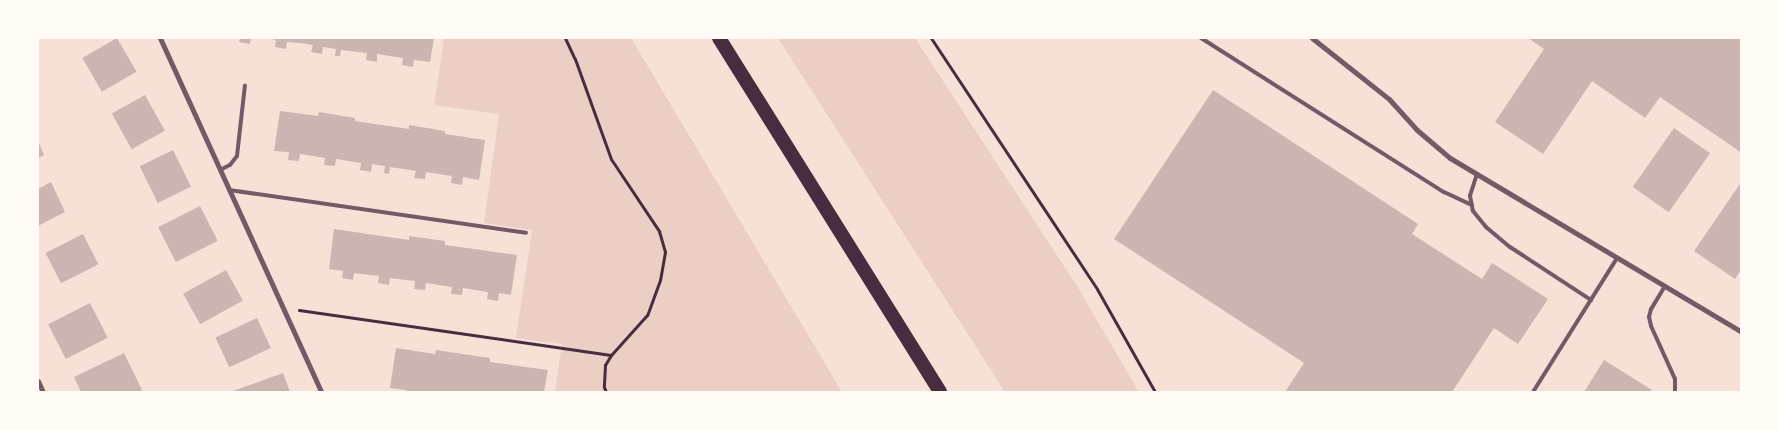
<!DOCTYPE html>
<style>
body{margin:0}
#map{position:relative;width:1779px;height:430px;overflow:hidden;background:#f7e1d7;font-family:"Source Sans 3",sans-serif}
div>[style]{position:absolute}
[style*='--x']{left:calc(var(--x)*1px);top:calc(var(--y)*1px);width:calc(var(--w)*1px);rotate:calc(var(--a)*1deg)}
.green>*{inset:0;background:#ebcfc5}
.building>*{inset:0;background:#ccb4b1;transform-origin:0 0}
.path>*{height:3px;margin:-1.5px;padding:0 1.5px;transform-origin:1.5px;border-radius:1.5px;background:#4a2c40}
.service>*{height:4px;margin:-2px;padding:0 2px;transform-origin:2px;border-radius:2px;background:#755966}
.minor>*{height:5px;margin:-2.5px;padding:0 2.5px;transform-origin:2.5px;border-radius:2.5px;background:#755966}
.trunk>*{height:14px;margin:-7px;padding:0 7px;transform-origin:7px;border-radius:7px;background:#4a2c40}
span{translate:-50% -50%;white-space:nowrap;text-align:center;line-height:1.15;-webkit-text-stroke:4.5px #fffaf5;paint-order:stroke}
.frame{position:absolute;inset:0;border:39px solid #fffaf5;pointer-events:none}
</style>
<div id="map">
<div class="green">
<div style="clip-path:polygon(444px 38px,631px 38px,842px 392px,555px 392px,562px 344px,516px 338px,532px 230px,484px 223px,499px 114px,434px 105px)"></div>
<div style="clip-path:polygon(778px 38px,915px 38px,1077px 286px,1139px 392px,1005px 392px)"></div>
</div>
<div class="building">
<div style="left:117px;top:38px;width:39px;height:40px;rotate:60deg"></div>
<div style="clip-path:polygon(240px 38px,251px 38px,250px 44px,239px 42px)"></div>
<div style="clip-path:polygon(267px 38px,434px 38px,430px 62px,414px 60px,413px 67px,402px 65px,403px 58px,377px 54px,377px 62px,366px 60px,367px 53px,341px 50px,340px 56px,335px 56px,336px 49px,323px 47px,322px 54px,311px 52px,313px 45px,300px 43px,287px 42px,286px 49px,275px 47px,276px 40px)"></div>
<div style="clip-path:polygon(1528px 38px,1742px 38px,1742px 153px,1660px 97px,1645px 118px,1592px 81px,1543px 154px,1495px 122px,1544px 49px)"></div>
<div style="clip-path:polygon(1213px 90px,1418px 224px,1412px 234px,1482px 279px,1492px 263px,1548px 299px,1518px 344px,1494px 328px,1452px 392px,1285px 392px,1304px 363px,1114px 239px)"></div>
<div style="left:145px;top:95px;width:41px;height:38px;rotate:61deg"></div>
<div style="clip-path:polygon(280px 111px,318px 116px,319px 112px,355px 118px,355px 121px,409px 129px,409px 125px,445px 131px,445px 134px,485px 140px,479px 180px,463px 177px,462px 185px,451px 183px,452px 176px,426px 172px,425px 179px,414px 178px,416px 171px,390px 167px,389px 174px,384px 173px,385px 166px,372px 164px,371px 172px,360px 170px,361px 163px,336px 159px,335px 166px,324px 165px,325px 158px,300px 154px,299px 161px,288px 160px,289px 152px,274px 151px)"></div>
<div style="left:1674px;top:128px;width:44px;height:72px;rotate:35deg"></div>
<div style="clip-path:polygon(38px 141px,44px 155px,38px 158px)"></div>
<div style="left:173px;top:150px;width:41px;height:37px;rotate:64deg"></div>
<div style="clip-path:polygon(1742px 181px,1742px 268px,1735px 279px,1694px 251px)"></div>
<div style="clip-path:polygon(51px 182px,65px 212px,38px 226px,38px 189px)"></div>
<div style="left:200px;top:206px;width:39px;height:47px;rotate:63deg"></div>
<div style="clip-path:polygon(334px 229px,409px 240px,409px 236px,445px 241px,445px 245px,517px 255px,511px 295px,499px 293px,498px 301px,487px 299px,488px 292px,463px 288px,462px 295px,451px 294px,452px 287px,426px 283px,425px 290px,414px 289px,415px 281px,390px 278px,389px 285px,378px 283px,379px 276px,354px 273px,353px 280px,342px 278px,343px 271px,329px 269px)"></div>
<div style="left:83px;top:234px;width:34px;height:42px;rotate:63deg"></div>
<div style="left:226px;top:270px;width:35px;height:49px;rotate:61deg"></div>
<div style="left:90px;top:303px;width:39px;height:47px;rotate:63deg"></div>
<div style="left:257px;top:318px;width:33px;height:46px;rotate:65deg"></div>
<div style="clip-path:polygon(396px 348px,435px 354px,436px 350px,490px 358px,490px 362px,548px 370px,544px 392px,406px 392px,406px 390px,390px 388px)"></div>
<div style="clip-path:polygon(124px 353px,143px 392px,81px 392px,74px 377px)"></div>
<div style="clip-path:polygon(1604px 360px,1652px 390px,1650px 392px,1584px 392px)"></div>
<div style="clip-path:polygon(283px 373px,290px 392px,234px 392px,233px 391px)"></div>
</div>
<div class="path">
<div style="--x:565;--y:38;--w:23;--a:65"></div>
<div style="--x:575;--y:59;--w:106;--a:70.2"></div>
<div style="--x:611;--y:159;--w:87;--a:56.3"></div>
<div style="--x:659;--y:231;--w:22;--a:74"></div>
<div style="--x:665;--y:252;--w:28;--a:100"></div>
<div style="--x:660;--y:280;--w:37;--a:110"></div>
<div style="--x:647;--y:315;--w:54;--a:132"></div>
<div style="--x:611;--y:355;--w:12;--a:121"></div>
<div style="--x:605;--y:365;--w:22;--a:93"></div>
<div style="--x:604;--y:387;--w:5;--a:68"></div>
<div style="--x:931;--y:38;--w:301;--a:56.5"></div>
<div style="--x:1097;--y:289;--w:118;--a:60.6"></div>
<div style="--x:299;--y:310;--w:315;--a:8.2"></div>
</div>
<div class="service">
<div style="--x:1201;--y:38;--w:288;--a:32.4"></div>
<div style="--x:1444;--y:192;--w:31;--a:25"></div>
<div style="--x:220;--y:170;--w:11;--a:-27"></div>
<div style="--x:230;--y:165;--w:11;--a:-52"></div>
<div style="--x:237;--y:156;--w:71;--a:-83.6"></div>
<div style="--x:1477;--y:174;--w:23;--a:108"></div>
<div style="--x:1470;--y:196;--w:15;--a:79"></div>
<div style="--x:1473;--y:211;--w:21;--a:51"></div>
<div style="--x:1486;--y:227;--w:31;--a:40"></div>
<div style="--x:1510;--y:247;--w:97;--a:33.2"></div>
<div style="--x:229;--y:190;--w:300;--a:8.2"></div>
<div style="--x:1665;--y:286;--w:27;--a:121"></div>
<div style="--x:1651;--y:309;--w:8;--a:104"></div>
<div style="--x:1649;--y:317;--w:9;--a:77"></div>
<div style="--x:1651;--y:326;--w:58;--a:65.6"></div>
<div style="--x:1675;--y:379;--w:13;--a:90"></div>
<div style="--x:1533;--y:392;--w:158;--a:-57.9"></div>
</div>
<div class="minor">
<div style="--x:160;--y:38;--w:389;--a:65.5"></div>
<div style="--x:1312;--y:38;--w:98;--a:38.4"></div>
<div style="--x:1389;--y:99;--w:42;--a:47.9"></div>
<div style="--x:1417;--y:130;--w:43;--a:40.3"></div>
<div style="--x:1450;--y:158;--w:340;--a:30.8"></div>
<div style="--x:38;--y:381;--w:12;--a:66"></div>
</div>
<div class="trunk">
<div style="--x:719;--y:38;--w:417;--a:58"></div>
</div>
<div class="frame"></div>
</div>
